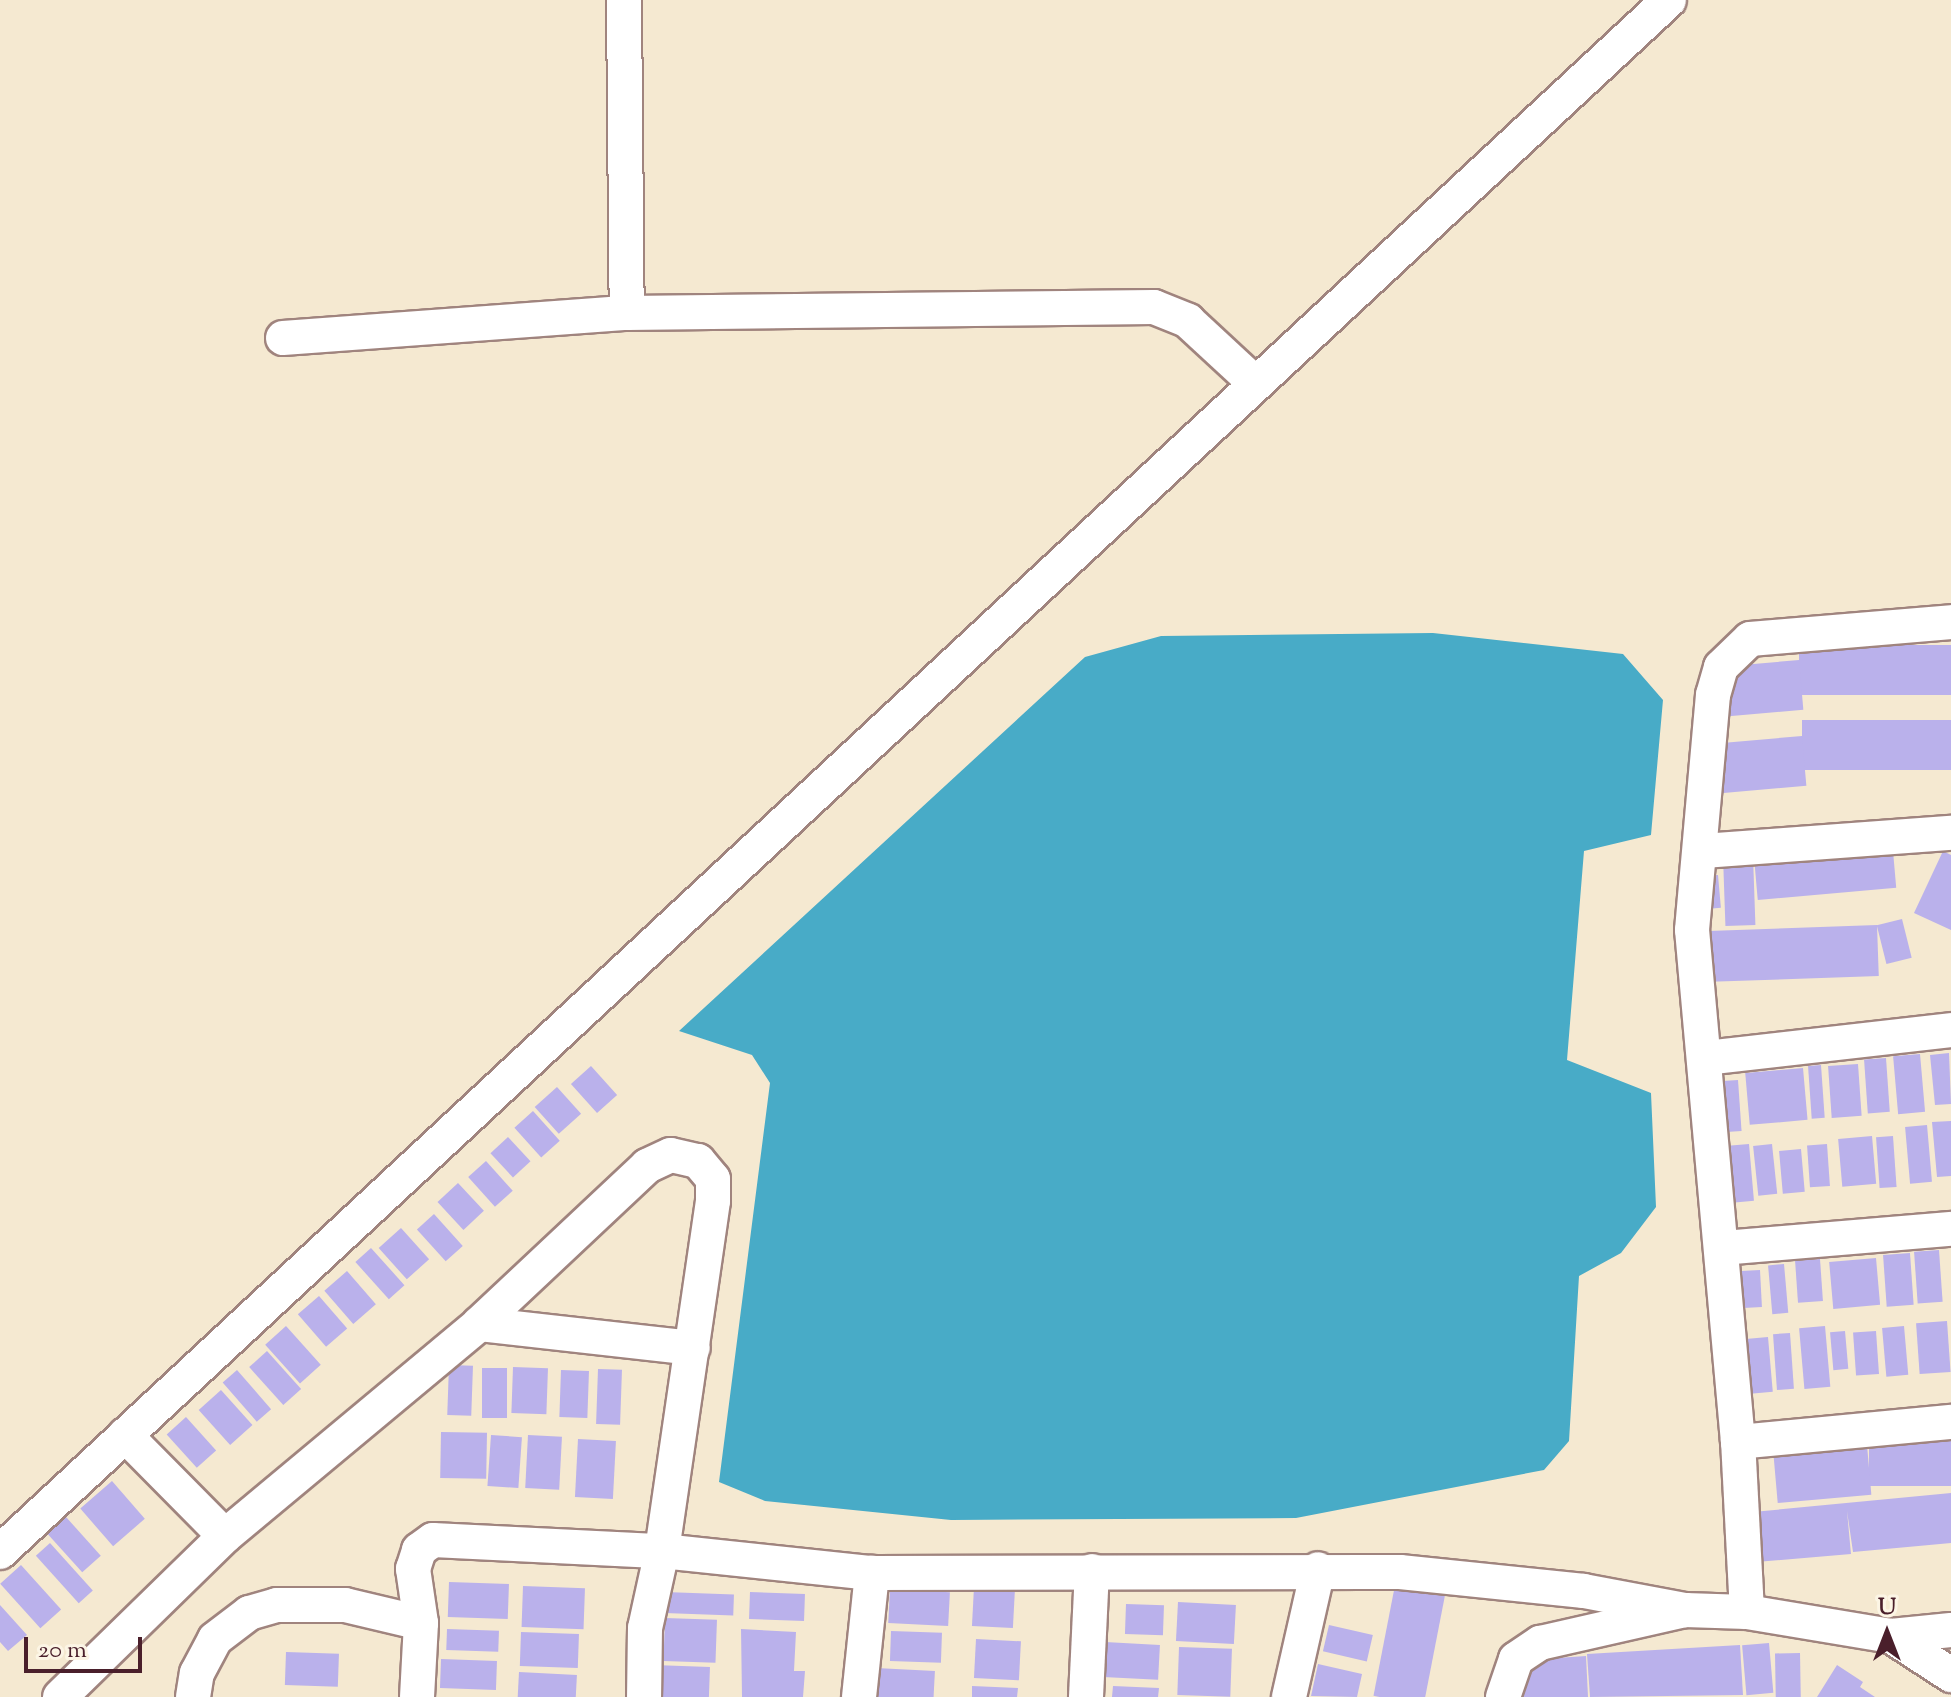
<!DOCTYPE html>
<style>
body{margin:0}
#map{position:relative;width:1951px;height:1697px;overflow:hidden;background:#f5e9d1;font-family:"Sorts Mill Goudy",serif}
div>[style]{position:absolute}
[style*='--x']{left:calc(var(--x)*1px);top:calc(var(--y)*1px);width:calc(var(--w)*1px);rotate:calc(var(--a)*1deg)}
.water>*{inset:0;background:#48abc7}
.building>*{inset:0;background:#bab1eb;transform-origin:0 0}
.roads{filter:drop-shadow(2px 0 #a0847e) drop-shadow(-2px 0 #a0847e) drop-shadow(0 2px #a0847e) drop-shadow(0 -2px #a0847e)}
.minor>*{height:34px;margin:-17px;padding:0 17px;transform-origin:17px;border-radius:17px;background:#fff}
span{translate:-50% -50%;white-space:nowrap;text-align:center;line-height:1.15;-webkit-text-stroke:7px #fcf5e5;paint-order:stroke}
.north{position:absolute;left:1847px;top:1593px;width:80px;height:80px;-webkit-text-stroke:6px #fcf5e5;paint-order:stroke;rotate:0deg;font-size:22px;font-weight:700;line-height:32px;text-align:center;color:#4a1f2b}
.north::after{content:'';display:block;margin:auto;width:28px;height:36px;background:#4a1f2b;clip-path:polygon(50% 0,100% 100%,50% 72%,0 100%)}
.scale{position:absolute;left:24px;top:1637px;width:118px;height:36px;box-sizing:border-box;border:4px solid #4a1f2b;border-top:0;padding-left:10px;font-size:24px;line-height:28px;white-space:nowrap;color:#4a1f2b;-webkit-text-stroke:6px #fcf5e5;paint-order:stroke}
</style>
<div id="map">
<div class="water">
<div style="clip-path:polygon(1433px 633px,1623px 654px,1663px 700px,1651px 835px,1584px 851px,1567px 1060px,1651px 1093px,1656px 1207px,1621px 1253px,1579px 1276px,1569px 1441px,1544px 1470px,1296px 1518px,951px 1520px,765px 1501px,719px 1482px,770px 1083px,752px 1055px,679px 1031px,1085px 657px,1161px 636px)"></div>
</div>
<div class="building">
<div style="left:1951px;top:645px;width:50px;height:152px;rotate:90deg"></div>
<div style="left:1799px;top:660px;width:50px;height:75px;rotate:85deg"></div>
<div style="left:1951px;top:720px;width:50px;height:149px;rotate:90deg"></div>
<div style="left:1802px;top:736px;width:50px;height:86px;rotate:85deg"></div>
<div style="left:1893px;top:851px;width:37px;height:139px;rotate:85deg"></div>
<div style="clip-path:polygon(1943px 851px,1951px 855px,1951px 930px,1914px 913px)"></div>
<div style="left:1753px;top:856px;width:69px;height:30px;rotate:88deg"></div>
<div style="left:1718px;top:875px;width:33px;height:17px;rotate:85deg"></div>
<div style="left:1902px;top:919px;width:40px;height:26px;rotate:76deg"></div>
<div style="left:1877px;top:925px;width:51px;height:176px;rotate:88deg"></div>
<div style="clip-path:polygon(1949px 1053px,1951px 1104px,1935px 1105px,1930px 1055px)"></div>
<div style="left:1920px;top:1054px;width:58px;height:27px;rotate:85deg"></div>
<div style="left:1886px;top:1058px;width:54px;height:22px;rotate:86deg"></div>
<div style="left:1858px;top:1064px;width:52px;height:30px;rotate:86deg"></div>
<div style="left:1821px;top:1065px;width:53px;height:13px;rotate:86deg"></div>
<div style="left:591px;top:1066px;width:39px;height:27px;rotate:48deg"></div>
<div style="left:1803px;top:1068px;width:52px;height:58px;rotate:85deg"></div>
<div style="left:1738px;top:1080px;width:51px;height:19px;rotate:86deg"></div>
<div style="left:557px;top:1087px;width:36px;height:30px;rotate:48deg"></div>
<div style="left:533px;top:1111px;width:40px;height:25px;rotate:48deg"></div>
<div style="clip-path:polygon(1951px 1121px,1951px 1176px,1937px 1177px,1932px 1122px)"></div>
<div style="left:1927px;top:1125px;width:57px;height:22px;rotate:85deg"></div>
<div style="left:1872px;top:1136px;width:48px;height:34px;rotate:85deg"></div>
<div style="left:1893px;top:1136px;width:51px;height:17px;rotate:86deg"></div>
<div style="left:508px;top:1137px;width:33px;height:24px;rotate:47deg"></div>
<div style="left:1749px;top:1144px;width:57px;height:30px;rotate:85deg"></div>
<div style="left:1772px;top:1144px;width:50px;height:19px;rotate:84deg"></div>
<div style="left:1827px;top:1144px;width:42px;height:20px;rotate:86deg"></div>
<div style="left:1801px;top:1149px;width:43px;height:22px;rotate:85deg"></div>
<div style="left:486px;top:1161px;width:40px;height:24px;rotate:48deg"></div>
<div style="left:458px;top:1183px;width:38px;height:28px;rotate:47deg"></div>
<div style="left:434px;top:1214px;width:43px;height:23px;rotate:48deg"></div>
<div style="left:401px;top:1228px;width:42px;height:30px;rotate:48deg"></div>
<div style="left:371px;top:1248px;width:50px;height:21px;rotate:48deg"></div>
<div style="left:1939px;top:1250px;width:52px;height:25px;rotate:86deg"></div>
<div style="left:1910px;top:1253px;width:52px;height:27px;rotate:86deg"></div>
<div style="left:1876px;top:1258px;width:47px;height:47px;rotate:85deg"></div>
<div style="left:1820px;top:1259px;width:42px;height:25px;rotate:86deg"></div>
<div style="left:1784px;top:1264px;width:49px;height:16px;rotate:85deg"></div>
<div style="left:1760px;top:1270px;width:37px;height:28px;rotate:87deg"></div>
<div style="left:347px;top:1271px;width:44px;height:30px;rotate:49deg"></div>
<div style="left:319px;top:1296px;width:43px;height:28px;rotate:49deg"></div>
<div style="left:1947px;top:1321px;width:51px;height:31px;rotate:86deg"></div>
<div style="left:286px;top:1326px;width:52px;height:28px;rotate:48deg"></div>
<div style="left:1825px;top:1326px;width:61px;height:26px;rotate:85deg"></div>
<div style="left:1904px;top:1326px;width:49px;height:22px;rotate:85deg"></div>
<div style="left:1845px;top:1331px;width:38px;height:15px;rotate:85deg"></div>
<div style="left:1876px;top:1331px;width:43px;height:23px;rotate:86deg"></div>
<div style="left:1790px;top:1333px;width:56px;height:17px;rotate:86deg"></div>
<div style="left:1768px;top:1337px;width:55px;height:28px;rotate:85deg"></div>
<div style="left:267px;top:1351px;width:51px;height:24px;rotate:48deg"></div>
<div style="left:449px;top:1365px;width:24px;height:50px;rotate:2deg"></div>
<div style="left:513px;top:1367px;width:35px;height:46px;rotate:2deg"></div>
<div style="left:482px;top:1368px;width:25px;height:50px"></div>
<div style="left:598px;top:1369px;width:24px;height:55px;rotate:2deg"></div>
<div style="left:237px;top:1370px;width:52px;height:19px;rotate:49deg"></div>
<div style="left:561px;top:1370px;width:28px;height:47px;rotate:2deg"></div>
<div style="left:221px;top:1390px;width:47px;height:30px;rotate:48deg"></div>
<div style="left:186px;top:1417px;width:45px;height:26px;rotate:48deg"></div>
<div style="left:441px;top:1432px;width:46px;height:46px;rotate:1deg"></div>
<div style="left:491px;top:1435px;width:31px;height:51px;rotate:4deg"></div>
<div style="left:528px;top:1435px;width:34px;height:53px;rotate:3deg"></div>
<div style="left:1951px;top:1435px;width:51px;height:82px;rotate:90deg"></div>
<div style="left:578px;top:1439px;width:38px;height:58px;rotate:3deg"></div>
<div style="left:1867px;top:1445px;width:50px;height:94px;rotate:85deg"></div>
<div style="left:112px;top:1481px;width:50px;height:42px;rotate:49deg"></div>
<div style="clip-path:polygon(1951px 1493px,1951px 1543px,1853px 1552px,1847px 1511px,1851px 1554px,1756px 1562px,1753px 1512px)"></div>
<div style="left:66px;top:1517px;width:52px;height:25px;rotate:48deg"></div>
<div style="left:50px;top:1543px;width:64px;height:19px;rotate:48deg"></div>
<div style="left:21px;top:1565px;width:60px;height:28px;rotate:48deg"></div>
<div style="left:1396px;top:1580px;width:51px;height:118px;rotate:11deg"></div>
<div style="left:449px;top:1582px;width:60px;height:35px;rotate:2deg"></div>
<div style="left:523px;top:1586px;width:62px;height:41px;rotate:2deg"></div>
<div style="left:974px;top:1587px;width:41px;height:39px;rotate:3deg"></div>
<div style="left:890px;top:1589px;width:60px;height:34px;rotate:3deg"></div>
<div style="left:665px;top:1592px;width:69px;height:21px;rotate:2deg"></div>
<div style="left:750px;top:1592px;width:55px;height:27px;rotate:2deg"></div>
<div style="left:1178px;top:1602px;width:58px;height:39px;rotate:3deg"></div>
<div style="left:1126px;top:1604px;width:38px;height:30px;rotate:2deg"></div>
<div style="clip-path:polygon(0 1605px,27px 1635px,8px 1651px,0 1642px)"></div>
<div style="left:665px;top:1618px;width:52px;height:43px;rotate:2deg"></div>
<div style="left:1329px;top:1625px;width:45px;height:27px;rotate:13deg"></div>
<div style="left:447px;top:1629px;width:52px;height:21px;rotate:2deg"></div>
<div style="clip-path:polygon(741px 1629px,796px 1632px,794px 1671px,805px 1671px,803px 1697px,742px 1697px)"></div>
<div style="left:891px;top:1631px;width:51px;height:30px;rotate:2deg"></div>
<div style="left:521px;top:1632px;width:58px;height:34px;rotate:2deg"></div>
<div style="left:976px;top:1639px;width:45px;height:39px;rotate:3deg"></div>
<div style="left:1105px;top:1642px;width:55px;height:35px;rotate:3deg"></div>
<div style="left:1769px;top:1643px;width:50px;height:27px;rotate:85deg"></div>
<div style="clip-path:polygon(1740px 1645px,1743px 1695px,1590px 1697px,1587px 1654px)"></div>
<div style="left:1179px;top:1647px;width:53px;height:48px;rotate:2deg"></div>
<div style="left:286px;top:1652px;width:53px;height:33px;rotate:2deg"></div>
<div style="left:1800px;top:1653px;width:44px;height:25px;rotate:89deg"></div>
<div style="clip-path:polygon(1586px 1656px,1588px 1697px,1518px 1697px,1528px 1660px)"></div>
<div style="left:441px;top:1659px;width:56px;height:29px;rotate:2deg"></div>
<div style="clip-path:polygon(1318px 1664px,1362px 1674px,1357px 1697px,1311px 1696px)"></div>
<div style="left:654px;top:1665px;width:56px;height:32px;rotate:2deg"></div>
<div style="clip-path:polygon(1837px 1665px,1863px 1682px,1860px 1687px,1875px 1697px,1817px 1697px)"></div>
<div style="left:876px;top:1668px;width:59px;height:29px;rotate:3deg"></div>
<div style="left:519px;top:1672px;width:58px;height:25px;rotate:3deg"></div>
<div style="clip-path:polygon(972px 1686px,1018px 1688px,1017px 1697px,972px 1697px)"></div>
<div style="clip-path:polygon(1113px 1686px,1159px 1688px,1158px 1697px,1112px 1697px)"></div>
</div>
<div class="roads">
<div class="minor">
<div style="--x:624;--y:0;--w:313;--a:89.5"></div>
<div style="--x:627;--y:313;--w:527;--a:-0.65"></div>
<div style="--x:1154;--y:307;--w:37;--a:22"></div>
<div style="--x:1188;--y:321;--w:91;--a:42.8"></div>
<div style="--x:283;--y:338;--w:345;--a:-4.2"></div>
<div style="--x:1703;--y:851;--w:249;--a:-4.2"></div>
<div style="--x:1706;--y:1058;--w:247;--a:-6.5"></div>
<div style="--x:1723;--y:1248;--w:229;--a:-4.8"></div>
<div style="--x:479;--y:1324;--w:215;--a:6.4"></div>
<div style="--x:125;--y:1435;--w:142;--a:45.3"></div>
<div style="--x:225;--y:1536;--w:331;--a:-39.8"></div>
<div style="--x:479;--y:1324;--w:231;--a:-43.2"></div>
<div style="--x:647;--y:1166;--w:26;--a:-25"></div>
<div style="--x:671;--y:1155;--w:28;--a:13"></div>
<div style="--x:698;--y:1161;--w:23;--a:50"></div>
<div style="--x:713;--y:1179;--w:22;--a:90"></div>
<div style="--x:713;--y:1201;--w:354;--a:98.3"></div>
<div style="--x:662;--y:1551;--w:79;--a:102.4"></div>
<div style="--x:645;--y:1628;--w:69;--a:90.8"></div>
<div style="--x:1738;--y:1442;--w:214;--a:-5.4"></div>
<div style="--x:0;--y:1552;--w:2279;--a:-42.92"></div>
<div style="--x:1747;--y:1612;--w:170;--a:-93"></div>
<div style="--x:1738;--y:1442;--w:514;--a:-95.13"></div>
<div style="--x:1692;--y:930;--w:236;--a:-84.9"></div>
<div style="--x:1713;--y:695;--w:29;--a:-74"></div>
<div style="--x:1721;--y:667;--w:40;--a:-44"></div>
<div style="--x:1750;--y:639;--w:202;--a:-4.8"></div>
<div style="--x:1891;--y:1636;--w:72;--a:33"></div>
<div style="--x:60;--y:1697;--w:231;--a:-44.3"></div>
<div style="--x:193;--y:1697;--w:24;--a:-81"></div>
<div style="--x:197;--y:1673;--w:38;--a:-62"></div>
<div style="--x:215;--y:1639;--w:43;--a:-37.4"></div>
<div style="--x:249;--y:1613;--w:29;--a:-16"></div>
<div style="--x:277;--y:1605;--w:68;--a:0"></div>
<div style="--x:345;--y:1605;--w:78;--a:13.3"></div>
<div style="--x:417;--y:1697;--w:74;--a:-86.9"></div>
<div style="--x:421;--y:1623;--w:55;--a:-98.4"></div>
<div style="--x:413;--y:1569;--w:20;--a:-72"></div>
<div style="--x:419;--y:1550;--w:17;--a:-36"></div>
<div style="--x:433;--y:1540;--w:229;--a:2.8"></div>
<div style="--x:662;--y:1551;--w:211;--a:6"></div>
<div style="--x:872;--y:1573;--w:528;--a:-0.11"></div>
<div style="--x:1400;--y:1572;--w:185;--a:5.9"></div>
<div style="--x:1584;--y:1591;--w:103;--a:10.7"></div>
<div style="--x:859;--y:1697;--w:125;--a:-84"></div>
<div style="--x:1086;--y:1697;--w:126;--a:-87.3"></div>
<div style="--x:1289;--y:1697;--w:131;--a:-77.2"></div>
<div style="--x:1503;--y:1697;--w:40;--a:-71.1"></div>
<div style="--x:1516;--y:1659;--w:29;--a:-34"></div>
<div style="--x:1540;--y:1643;--w:149;--a:-12.8"></div>
<div style="--x:1685;--y:1610;--w:62;--a:1.8"></div>
<div style="--x:1747;--y:1612;--w:146;--a:9.5"></div>
<div style="--x:1891;--y:1636;--w:60;--a:-5.7"></div>
</div>
</div>
<div class="north">U</div>
<div class="scale">20 m</div>
</div>
